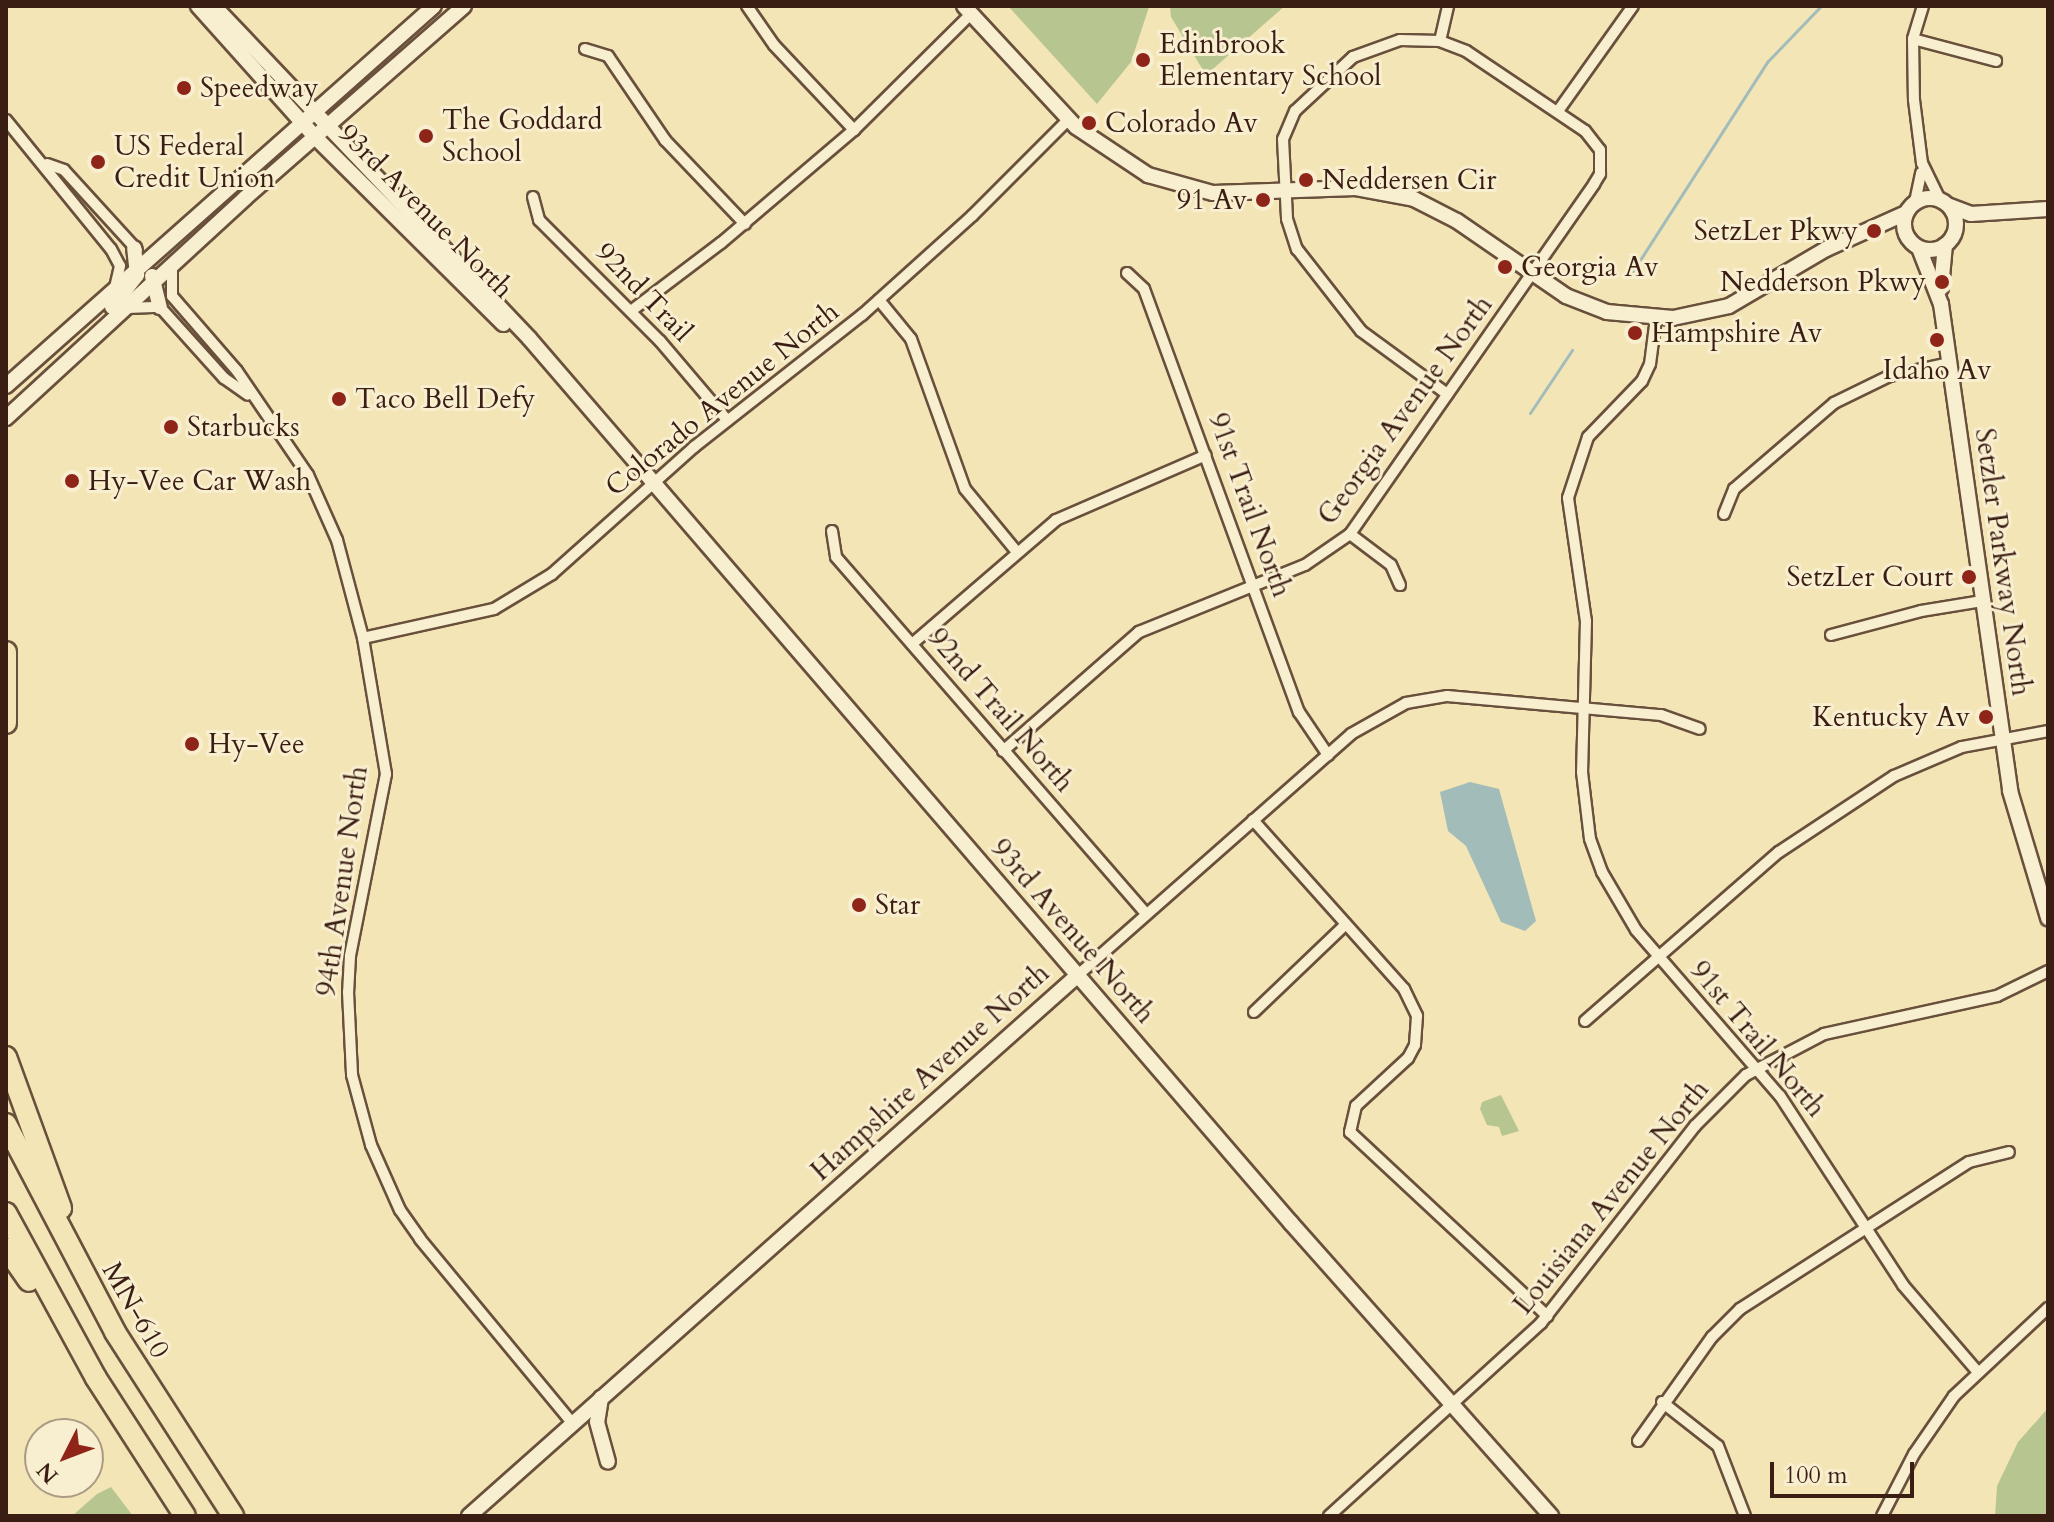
<!DOCTYPE html>
<style>
body{margin:0}
#map{position:relative;width:2054px;height:1522px;overflow:hidden;background:#f4e5b6;font-family:Cardo,serif}
div>[style]{position:absolute}
[style*='--x']{left:calc(var(--x)*1px);top:calc(var(--y)*1px);width:calc(var(--w)*1px);rotate:calc(var(--a)*1deg)}
.green>*{inset:0;background:#b7c691}
.water>*{inset:0;background:#a2bcba}
.stream>*{height:3px;margin:-1.5px;padding:0 1.5px;transform-origin:1.5px;border-radius:1.5px;background:#a2bcba}
.roads{filter:drop-shadow(2px 0 #69503c) drop-shadow(-2px 0 #69503c) drop-shadow(0 2px #69503c) drop-shadow(0 -2px #69503c)}
.street>*{height:10px;margin:-5px;padding:0 5px;transform-origin:5px;border-radius:5px;background:#f8eed0}
.secondary>*{height:14px;margin:-7px;padding:0 7px;transform-origin:7px;border-radius:7px;background:#f8eed0}
.secondary>.ring{margin:-7px;padding:0;box-sizing:content-box;background:none;border:14px solid #f8eed0;border-radius:50%}
.highway>*{height:20px;margin:-10px;padding:0 10px;transform-origin:10px;border-radius:10px;background:#f4e5b6}
.dots>*{width:22px;height:22px;translate:-50% -50%;box-sizing:border-box;border:4px solid #f8eed0;border-radius:50%}
span{translate:-50% -50%;white-space:nowrap;text-align:center;line-height:1.15;-webkit-text-stroke:6px #f8eed0;paint-order:stroke}
.poi-label{font-size:28px;color:#3b1e13}
.left{translate:0 -50%;text-align:left}
.right{translate:-100% -50%;text-align:right}
.street-label{font-size:28px;color:#3b1e13}
.frame{position:absolute;inset:0;border:8px solid #3b1e13;pointer-events:none}
.north{position:absolute;left:24px;top:1418px;width:80px;height:80px;box-sizing:border-box;background:#f8eed0;border:2px solid #ac9b84;border-radius:50%;rotate:228deg;font-size:22px;font-weight:700;line-height:32px;text-align:center;color:#3b1e13}
.north::after{content:'';display:block;margin:auto;width:28px;height:36px;background:#8f2418;clip-path:polygon(50% 0,100% 100%,50% 72%,0 100%)}
.scale{position:absolute;left:1770px;top:1462px;width:144px;height:36px;box-sizing:border-box;border:4px solid #3b1e13;border-top:0;padding-left:10px;font-size:24px;line-height:28px;white-space:nowrap;color:#3b1e13;-webkit-text-stroke:6px #f8eed0;paint-order:stroke}
</style>
<div id="map">
<div class="green">
<div style="clip-path:polygon(1008px 6px,1149px 6px,1149px 7px,1131px 62px,1097px 104px)"></div>
<div style="clip-path:polygon(1170px 6px,1285px 6px,1206px 75px,1171px 17px)"></div>
<div style="clip-path:polygon(1501px 1095px,1519px 1131px,1502px 1136px,1499px 1127px,1487px 1125px,1480px 1109px,1482px 1102px)"></div>
<div style="clip-path:polygon(2048px 1408px,2048px 1516px,1995px 1516px,1997px 1486px,2018px 1442px)"></div>
<div style="clip-path:polygon(111px 1487px,133px 1516px,72px 1516px,97px 1494px)"></div>
</div>
<div class="water">
<div style="clip-path:polygon(1470px 782px,1499px 789px,1536px 921px,1525px 931px,1501px 922px,1466px 846px,1448px 831px,1440px 792px)"></div>
</div>
<div class="stream">
<div style="--x:1631;--y:274;--w:253;--a:-57.3"></div>
<div style="--x:1768;--y:61;--w:76;--a:-46.1"></div>
<div style="--x:1530;--y:413;--w:76;--a:-56.3"></div>
</div>
<div class="roads">
<div class="street">
<div style="--x:747;--y:6;--w:47;--a:55.3"></div>
<div style="--x:774;--y:45;--w:117;--a:46.7"></div>
<div style="--x:1923;--y:6;--w:34;--a:107"></div>
<div style="--x:1913;--y:39;--w:61;--a:89.1"></div>
<div style="--x:1914;--y:100;--w:64;--a:82.8"></div>
<div style="--x:1922;--y:163;--w:39;--a:64"></div>
<div style="--x:1913;--y:39;--w:86;--a:14.8"></div>
<div style="--x:1440;--y:41;--w:36;--a:-77"></div>
<div style="--x:585;--y:49;--w:24;--a:17"></div>
<div style="--x:608;--y:56;--w:102;--a:55.8"></div>
<div style="--x:665;--y:140;--w:116;--a:46.4"></div>
<div style="--x:1558;--y:111;--w:129;--a:-54.5"></div>
<div style="--x:6;--y:120;--w:166;--a:50.9"></div>
<div style="--x:111;--y:249;--w:19;--a:62"></div>
<div style="--x:120;--y:266;--w:23;--a:103"></div>
<div style="--x:47;--y:164;--w:18;--a:19"></div>
<div style="--x:64;--y:170;--w:108;--a:47.6"></div>
<div style="--x:533;--y:197;--w:24;--a:75"></div>
<div style="--x:539;--y:220;--w:171;--a:45"></div>
<div style="--x:660;--y:341;--w:104;--a:49.7"></div>
<div style="--x:1915;--y:202;--w:30;--a:-78"></div>
<div style="--x:172;--y:265;--w:31;--a:90"></div>
<div style="--x:172;--y:296;--w:99;--a:49.1"></div>
<div style="--x:237;--y:371;--w:126;--a:55.7"></div>
<div style="--x:308;--y:475;--w:71;--a:66"></div>
<div style="--x:337;--y:540;--w:101;--a:75.1"></div>
<div style="--x:363;--y:638;--w:138;--a:80.4"></div>
<div style="--x:386;--y:774;--w:186;--a:101.2"></div>
<div style="--x:350;--y:956;--w:36;--a:93"></div>
<div style="--x:348;--y:992;--w:83;--a:87.2"></div>
<div style="--x:352;--y:1075;--w:73;--a:74.8"></div>
<div style="--x:371;--y:1145;--w:71;--a:66"></div>
<div style="--x:400;--y:1210;--w:35;--a:55"></div>
<div style="--x:420;--y:1239;--w:240;--a:50.4"></div>
<div style="--x:1127;--y:273;--w:23;--a:43"></div>
<div style="--x:1144;--y:289;--w:451;--a:69.9"></div>
<div style="--x:1299;--y:712;--w:52;--a:56"></div>
<div style="--x:879;--y:300;--w:50;--a:50.6"></div>
<div style="--x:911;--y:339;--w:159;--a:70.2"></div>
<div style="--x:965;--y:489;--w:82;--a:50.5"></div>
<div style="--x:127;--y:308;--w:33;--a:-2"></div>
<div style="--x:160;--y:307;--w:96;--a:48"></div>
<div style="--x:224;--y:378;--w:29;--a:35"></div>
<div style="--x:631;--y:311;--w:113;--a:-37.1"></div>
<div style="--x:721;--y:243;--w:175;--a:-40.4"></div>
<div style="--x:854;--y:130;--w:165;--a:-44.8"></div>
<div style="--x:1656;--y:318;--w:46;--a:97.4"></div>
<div style="--x:1650;--y:364;--w:19;--a:115"></div>
<div style="--x:1642;--y:381;--w:78;--a:134"></div>
<div style="--x:1588;--y:437;--w:64;--a:108.2"></div>
<div style="--x:1568;--y:498;--w:124;--a:81.7"></div>
<div style="--x:1586;--y:621;--w:151;--a:91.5"></div>
<div style="--x:1582;--y:772;--w:67;--a:83.2"></div>
<div style="--x:1590;--y:839;--w:35;--a:70"></div>
<div style="--x:1602;--y:872;--w:67;--a:59.6"></div>
<div style="--x:1636;--y:930;--w:220;--a:49.1"></div>
<div style="--x:1780;--y:1096;--w:225;--a:56.9"></div>
<div style="--x:1903;--y:1285;--w:112;--a:49.3"></div>
<div style="--x:1724;--y:514;--w:27;--a:-68"></div>
<div style="--x:1734;--y:489;--w:132;--a:-40.7"></div>
<div style="--x:1834;--y:403;--w:61;--a:-26.1"></div>
<div style="--x:1889;--y:376;--w:61;--a:-12.2"></div>
<div style="--x:832;--y:531;--w:26;--a:81"></div>
<div style="--x:836;--y:557;--w:473;--a:49"></div>
<div style="--x:1350;--y:534;--w:51;--a:37.1"></div>
<div style="--x:1391;--y:565;--w:22;--a:66"></div>
<div style="--x:1831;--y:635;--w:93;--a:-14.9"></div>
<div style="--x:1921;--y:611;--w:62;--a:-9.3"></div>
<div style="--x:363;--y:638;--w:134;--a:-12.5"></div>
<div style="--x:494;--y:609;--w:68;--a:-31.1"></div>
<div style="--x:552;--y:574;--w:191;--a:-41.8"></div>
<div style="--x:694;--y:447;--w:214;--a:-38.2"></div>
<div style="--x:862;--y:315;--w:148;--a:-42"></div>
<div style="--x:972;--y:216;--w:136;--a:-45"></div>
<div style="--x:912;--y:644;--w:190;--a:-40.7"></div>
<div style="--x:1056;--y:520;--w:163;--a:-23.4"></div>
<div style="--x:1003;--y:751;--w:181;--a:-41.2"></div>
<div style="--x:1139;--y:632;--w:179;--a:-22"></div>
<div style="--x:1305;--y:565;--w:55;--a:-34.6"></div>
<div style="--x:1350;--y:534;--w:427;--a:-55.1"></div>
<div style="--x:1594;--y:184;--w:12;--a:-59"></div>
<div style="--x:1600;--y:174;--w:24;--a:-90"></div>
<div style="--x:1600;--y:150;--w:24;--a:-128"></div>
<div style="--x:1585;--y:131;--w:143;--a:-146.1"></div>
<div style="--x:1466;--y:51;--w:28;--a:-159"></div>
<div style="--x:1440;--y:41;--w:40;--a:-178.6"></div>
<div style="--x:1400;--y:40;--w:50;--a:160.1"></div>
<div style="--x:1353;--y:57;--w:79;--a:137"></div>
<div style="--x:1295;--y:111;--w:30;--a:113"></div>
<div style="--x:1283;--y:139;--w:80;--a:87.1"></div>
<div style="--x:1287;--y:219;--w:32;--a:72"></div>
<div style="--x:1297;--y:249;--w:104;--a:52"></div>
<div style="--x:1361;--y:331;--w:107;--a:36.2"></div>
<div style="--x:1253;--y:820;--w:227;--a:48.2"></div>
<div style="--x:1404;--y:989;--w:30;--a:64"></div>
<div style="--x:1417;--y:1016;--w:29;--a:94"></div>
<div style="--x:1415;--y:1045;--w:15;--a:118"></div>
<div style="--x:1408;--y:1058;--w:71;--a:137.3"></div>
<div style="--x:1356;--y:1106;--w:27;--a:103"></div>
<div style="--x:1350;--y:1132;--w:270;--a:43"></div>
<div style="--x:1078;--y:975;--w:364;--a:-41.4"></div>
<div style="--x:1351;--y:734;--w:63;--a:-29.4"></div>
<div style="--x:1406;--y:703;--w:42;--a:-9.7"></div>
<div style="--x:1447;--y:696;--w:215;--a:5.1"></div>
<div style="--x:1661;--y:715;--w:41;--a:19.7"></div>
<div style="--x:1254;--y:1012;--w:127;--a:-43.7"></div>
<div style="--x:1585;--y:1021;--w:257;--a:-41.1"></div>
<div style="--x:1779;--y:852;--w:138;--a:-33.5"></div>
<div style="--x:1894;--y:776;--w:74;--a:-23.1"></div>
<div style="--x:1962;--y:747;--w:87;--a:-10.5"></div>
<div style="--x:1662;--y:1402;--w:71;--a:38.2"></div>
<div style="--x:1718;--y:1446;--w:75;--a:68.9"></div>
<div style="--x:1638;--y:1441;--w:128;--a:-54.6"></div>
<div style="--x:1712;--y:1337;--w:40;--a:-45"></div>
<div style="--x:1740;--y:1309;--w:272;--a:-32.7"></div>
<div style="--x:1969;--y:1162;--w:41;--a:-14"></div>
<div style="--x:1329;--y:1516;--w:287;--a:-42.3"></div>
<div style="--x:1541;--y:1323;--w:250;--a:-52"></div>
<div style="--x:1695;--y:1126;--w:72;--a:-45"></div>
<div style="--x:1746;--y:1075;--w:88;--a:-27.7"></div>
<div style="--x:1824;--y:1034;--w:177;--a:-12.4"></div>
<div style="--x:1997;--y:996;--w:57;--a:-26.1"></div>
<div style="--x:1882;--y:1516;--w:70;--a:-62.7"></div>
<div style="--x:1914;--y:1454;--w:70;--a:-55.4"></div>
<div style="--x:1954;--y:1396;--w:129;--a:-43.1"></div>
</div>
<div class="secondary">
<div style="--x:198;--y:6;--w:177;--a:48.2"></div>
<div style="--x:316;--y:138;--w:264;--a:44.8"></div>
<div style="--x:214;--y:6;--w:458;--a:46.5"></div>
<div style="--x:529;--y:338;--w:1168;--a:49.27"></div>
<div style="--x:1291;--y:1223;--w:392;--a:48.4"></div>
<div style="--x:964;--y:6;--w:165;--a:47.2"></div>
<div style="--x:1076;--y:127;--w:87;--a:33.7"></div>
<div style="--x:1148;--y:175;--w:67;--a:15.5"></div>
<div style="--x:1213;--y:193;--w:143;--a:-2"></div>
<div style="--x:1356;--y:188;--w:59;--a:10.7"></div>
<div style="--x:1414;--y:199;--w:48;--a:27.1"></div>
<div style="--x:1457;--y:221;--w:132;--a:34.5"></div>
<div style="--x:1566;--y:296;--w:44;--a:21.3"></div>
<div style="--x:1607;--y:312;--w:66;--a:5.2"></div>
<div style="--x:1673;--y:318;--w:57;--a:-12.1"></div>
<div style="--x:1729;--y:306;--w:113;--a:-30.4"></div>
<div style="--x:1826;--y:249;--w:85;--a:-24.2"></div>
<div class="ring" style="left:1904px;top:198px;width:38px;height:38px"></div>
<div style="--x:1950;--y:206;--w:22;--a:21"></div>
<div style="--x:1971;--y:214;--w:77;--a:-3.7"></div>
<div style="--x:1919;--y:248;--w:60;--a:68.6"></div>
<div style="--x:1941;--y:304;--w:492;--a:81.9"></div>
<div style="--x:2010;--y:791;--w:133;--a:73.3"></div>
<div style="--x:152;--y:276;--w:32;--a:76"></div>
<div style="--x:1941;--y:288;--w:43;--a:-84.7"></div>
<div style="--x:112;--y:307;--w:41;--a:-52"></div>
<div style="--x:137;--y:275;--w:27;--a:-96"></div>
<div style="--x:6;--y:386;--w:572;--a:-41.6"></div>
<div style="--x:6;--y:418;--w:325;--a:-42.6"></div>
<div style="--x:245;--y:198;--w:291;--a:-41.2"></div>
<div style="--x:601;--y:1398;--w:24;--a:99"></div>
<div style="--x:597;--y:1422;--w:41;--a:74.6"></div>
<div style="--x:469;--y:1516;--w:815;--a:-41.62"></div>
</div>
<div class="highway">
<div style="--x:6;--y:652;--w:71;--a:90"></div>
<div style="--x:6;--y:1057;--w:161;--a:70"></div>
<div style="--x:6;--y:1124;--w:235;--a:62.3"></div>
<div style="--x:115;--y:1332;--w:219;--a:57.3"></div>
<div style="--x:6;--y:1213;--w:188;--a:61.4"></div>
<div style="--x:96;--y:1378;--w:164;--a:57.2"></div>
<div style="--x:6;--y:1248;--w:40;--a:55.1"></div>
</div>
</div>
<div class="dots">
<div style="left:1143px;top:60px;background:#8f2418"></div>
<div style="left:184px;top:88px;background:#8f2418"></div>
<div style="left:1089px;top:123px;background:#8f2418"></div>
<div style="left:426px;top:136px;background:#8f2418"></div>
<div style="left:98px;top:162px;background:#8f2418"></div>
<div style="left:1306px;top:180px;background:#8f2418"></div>
<div style="left:1263px;top:200px;background:#8f2418"></div>
<div style="left:1874px;top:231px;background:#8f2418"></div>
<div style="left:1505px;top:267px;background:#8f2418"></div>
<div style="left:1942px;top:282px;background:#8f2418"></div>
<div style="left:1635px;top:333px;background:#8f2418"></div>
<div style="left:1937px;top:340px;background:#8f2418"></div>
<div style="left:339px;top:399px;background:#8f2418"></div>
<div style="left:171px;top:427px;background:#8f2418"></div>
<div style="left:72px;top:481px;background:#8f2418"></div>
<div style="left:1969px;top:577px;background:#8f2418"></div>
<div style="left:1986px;top:717px;background:#8f2418"></div>
<div style="left:192px;top:744px;background:#8f2418"></div>
<div style="left:859px;top:905px;background:#8f2418"></div>
</div>
<div class="poi-label">
<span class="left" style="left:1159px;top:60px">Edinbrook<br>Elementary School</span>
<span class="left" style="left:200px;top:88px">Speedway</span>
<span class="left" style="left:442px;top:136px">The Goddard<br>School</span>
<span class="left" style="left:1105px;top:123px">Colorado Av</span>
<span class="left" style="left:114px;top:162px">US Federal<br>Credit Union</span>
<span class="left" style="left:1322px;top:180px">Neddersen Cir</span>
<span class="right" style="left:1247px;top:200px">91 Av</span>
<span class="right" style="left:1858px;top:231px">SetzLer Pkwy</span>
<span class="left" style="left:1521px;top:267px">Georgia Av</span>
<span class="right" style="left:1926px;top:282px">Nedderson Pkwy</span>
<span class="left" style="left:1651px;top:333px">Hampshire Av</span>
<span style="left:1937px;top:370px">Idaho Av</span>
<span class="left" style="left:355px;top:399px">Taco Bell Defy</span>
<span class="left" style="left:187px;top:427px">Starbucks</span>
<span class="left" style="left:88px;top:481px">Hy-Vee Car Wash</span>
<span class="right" style="left:1953px;top:577px">SetzLer Court</span>
<span class="right" style="left:1970px;top:717px">Kentucky Av</span>
<span class="left" style="left:208px;top:744px">Hy-Vee</span>
<span class="left" style="left:875px;top:905px">Star</span>
</div>
<div class="street-label">
<span style="left:426px;top:211px;rotate:45deg">93rd Avenue North</span>
<span style="left:644px;top:292px;rotate:46deg">92nd Trail</span>
<span style="left:722px;top:399px;rotate:-39deg">Colorado Avenue North</span>
<span style="left:1405px;top:410px;rotate:-54deg">Georgia Avenue North</span>
<span style="left:1250px;top:505px;rotate:70deg">91st Trail North</span>
<span style="left:2003px;top:562px;rotate:82deg">Setzler Parkway North</span>
<span style="left:1001px;top:710px;rotate:49deg">92nd Trail North</span>
<span style="left:342px;top:881px;rotate:-82deg">94th Avenue North</span>
<span style="left:1073px;top:931px;rotate:49deg">93rd Avenue North</span>
<span style="left:1758px;top:1039px;rotate:50deg">91st Trail North</span>
<span style="left:930px;top:1072px;rotate:-42deg">Hampshire Avenue North</span>
<span style="left:1611px;top:1197px;rotate:-51deg">Louisiana Avenue North</span>
<span style="left:136px;top:1310px;rotate:60deg">MN-610</span>
</div>
<div class="frame"></div>
<div class="north">N</div>
<div class="scale">100 m</div>
</div>
